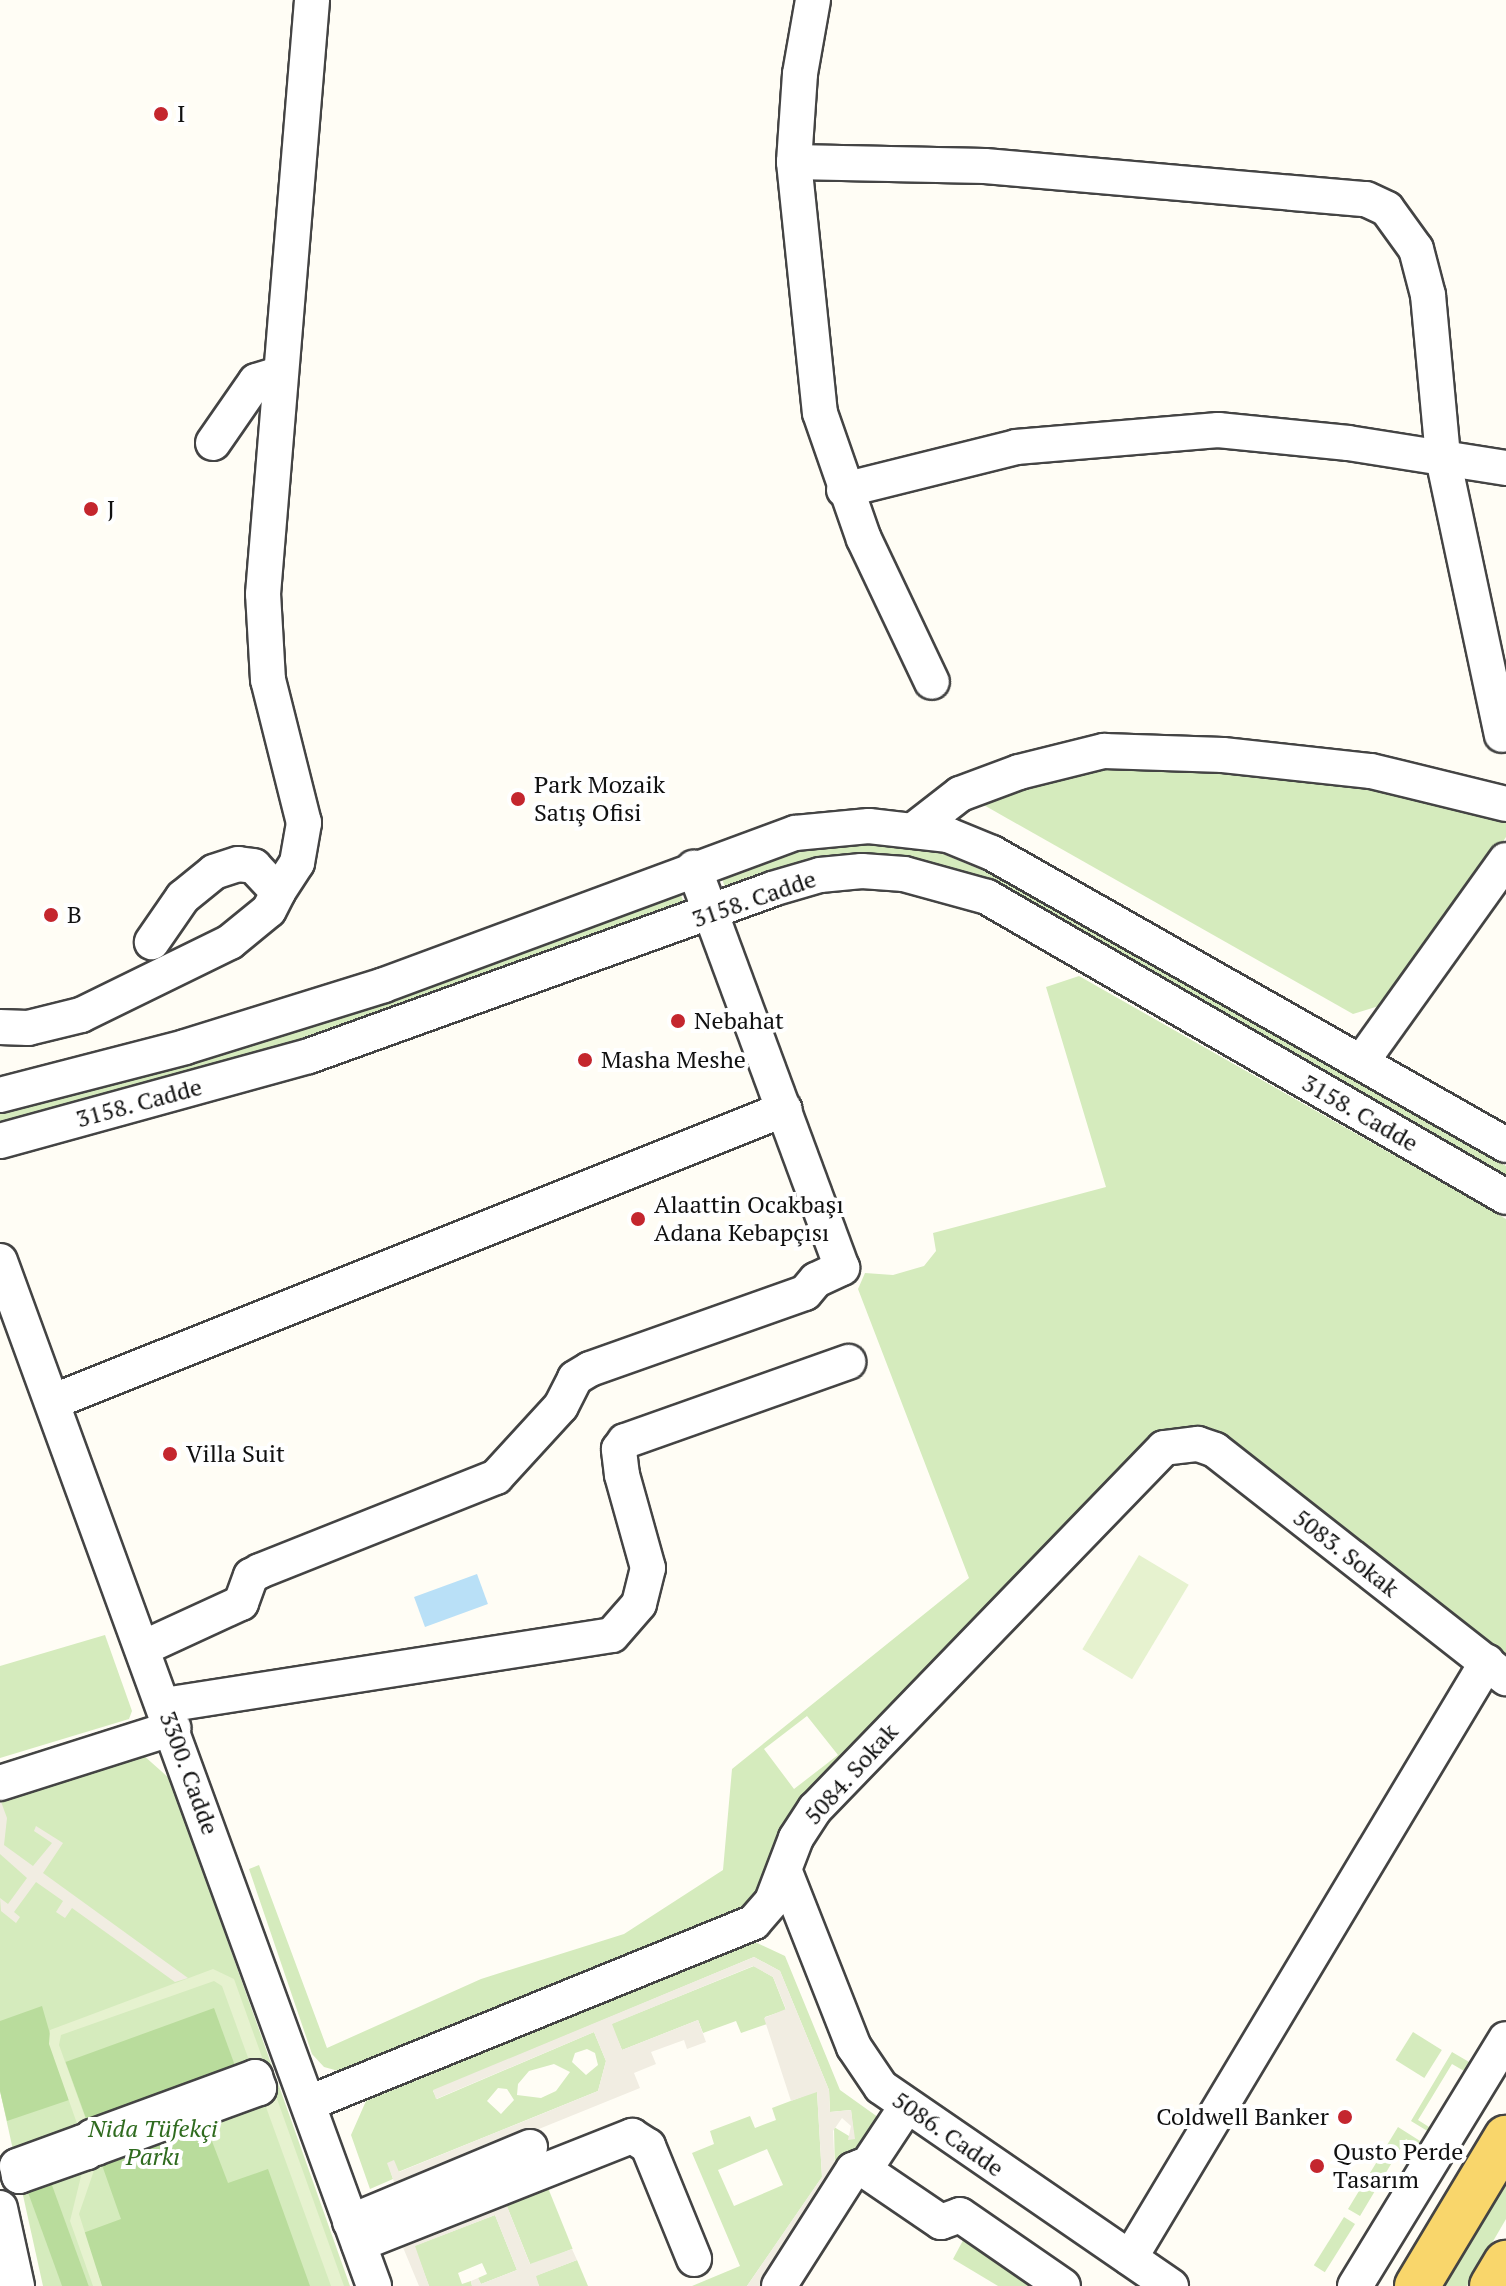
<!DOCTYPE html>
<meta charset="utf-8">
<style>
body{margin:0}
#map{position:relative;width:1506px;height:2286px;overflow:hidden;background:#fffdf5;font-family:"PT Serif",serif}
div>[style]{position:absolute}
[style*='--x']{left:calc(var(--x)*1px);top:calc(var(--y)*1px);width:calc(var(--w)*1px);rotate:calc(var(--a)*1deg)}
.green>*{inset:0;background:#d5ebbd;transform-origin:0 0}
.forest>*{inset:0;background:#b9dc9c;transform-origin:0 0}
.pitch>*{inset:0;background:#e6f2cf;transform-origin:0 0}
.plaza>*{inset:0;background:#f1ede2}
.water>*{inset:0;background:#b9e0f7;transform-origin:0 0}
.roads{filter:drop-shadow(2px 0 #444) drop-shadow(-2px 0 #444) drop-shadow(0 2px #444) drop-shadow(0 -2px #444)}
.minor>*{height:34px;margin:-17px;padding:0 17px;transform-origin:17px;border-radius:17px;background:#fff}
.major>*{height:44px;margin:-22px;padding:0 22px;transform-origin:22px;border-radius:22px;background:#f9d66b}
.dots>*{width:22px;height:22px;translate:-50% -50%;box-sizing:border-box;border:4px solid #fff;border-radius:50%}
span{translate:-50% -50%;white-space:nowrap;text-align:center;line-height:1.15;-webkit-text-stroke:8px #fff;paint-order:stroke}
.poi-label{font-size:24px;color:#111}
.left{translate:0 -50%;text-align:left}
.right{translate:-100% -50%;text-align:right}
.street-label{font-size:24px;color:#111}
.park-label{font-size:24px;color:#2f6b1f;font-style:italic}
</style>
<div id="map">
<div class="green">
<div style="clip-path:polygon(1130px 763px,1333px 782px,1506px 818px,1506px 837px,1395px 1001px,1353px 1014px,982px 804px,1048px 779px)"></div>
<div style="clip-path:polygon(873px 841px,931px 849px,1013px 883px,1506px 1166px,1506px 1181px,954px 869px,902px 856px,846px 855px,791px 864px,725px 888px,721px 875px,782px 851px)"></div>
<div style="clip-path:polygon(679px 890px,684px 903px,365px 1024px,0 1126px,0 1113px,122px 1083px,362px 1012px)"></div>
<div style="clip-path:polygon(evenodd,1079px 976px,1506px 1219px,1506px 1662px,1197px 1427px,1164px 1431px,739px 1911px,342px 2072px,324px 2067px,312px 2054px,249px 1869px,259px 1865px,327px 2048px,481px 1979px,624px 1934px,723px 1870px,732px 1769px,969px 1578px,858px 1289px,865px 1273px,893px 1275px,924px 1266px,936px 1251px,933px 1233px,1106px 1187px,1046px 987px,1079px 976px,807px 1716px,838px 1755px,794px 1789px,764px 1749px,807px 1716px)"></div>
<div style="clip-path:polygon(105px 1635px,132px 1711px,129px 1719px,0 1758px,0 1666px)"></div>
<div style="clip-path:polygon(142px 1754px,170px 1779px,350px 2286px,43px 2286px,0 2091px,0 1796px)"></div>
<div style="clip-path:polygon(evenodd,755px 1942px,785px 1956px,840px 2090px,882px 2120px,767px 2286px,759px 2286px,835px 2174px,834px 2127px,854px 2139px,851px 2110px,830px 2112px,829px 2090px,780px 1971px,754px 1957px,433px 2091px,437px 2099px,594px 2032px,606px 2061px,598px 2091px,398px 2172px,388px 2163px,393px 2179px,370px 2189px,351px 2135px,366px 2101px,755px 1942px,587px 2049px,595px 2053px,598px 2065px,586px 2075px,572px 2062px,575px 2053px,587px 2049px,755px 1942px,554px 2064px,570px 2072px,556px 2091px,541px 2098px,517px 2095px,518px 2084px,529px 2071px,554px 2064px,755px 1942px,498px 2088px,507px 2089px,514px 2100px,501px 2114px,487px 2101px,498px 2088px)"></div>
<div style="clip-path:polygon(754px 1966px,773px 1977px,786px 2010px,765px 2017px,767px 2024px,741px 2033px,736px 2021px,703px 2033px,698px 2020px,622px 2050px,611px 2024px)"></div>
<div style="left:1413px;top:2032px;width:34px;height:33px;rotate:32deg"></div>
<div style="clip-path:polygon(1452px 2052px,1476px 2066px,1471px 2075px,1452px 2064px,1418px 2120px,1437px 2132px,1434px 2135px,1411px 2121px)"></div>
<div style="clip-path:polygon(evenodd,817px 2091px,822px 2177px,747px 2286px,692px 2286px,740px 2266px,692px 2153px,714px 2144px,710px 2131px,750px 2116px,755px 2128px,776px 2120px,772px 2108px,817px 2091px,767px 2149px,783px 2185px,734px 2206px,718px 2170px,767px 2149px)"></div>
<div style="clip-path:polygon(1398px 2127px,1428px 2146px,1425px 2150px,1406px 2139px,1360px 2216px,1348px 2209px)"></div>
<div style="clip-path:polygon(1506px 2179px,1506px 2219px,1467px 2286px,1442px 2286px)"></div>
<div style="left:546px;top:2183px;width:71px;height:45px;rotate:68deg"></div>
<div style="clip-path:polygon(495px 2215px,517px 2270px,481px 2284px,478px 2278px,487px 2274px,482px 2263px,458px 2273px,462px 2284px,471px 2281px,472px 2286px,429px 2286px,414px 2246px)"></div>
<div style="left:1344px;top:2217px;width:13px;height:57px;rotate:32deg"></div>
<div style="clip-path:polygon(967px 2233px,1043px 2286px,998px 2286px,953px 2259px)"></div>
<div style="clip-path:polygon(577px 2260px,588px 2286px,539px 2286px,535px 2276px)"></div>
</div>
<div class="forest">
<div style="clip-path:polygon(42px 2006px,69px 2100px,7px 2121px,0 2091px,0 2021px)"></div>
<div style="left:214px;top:2008px;width:79px;height:158px;rotate:70deg"></div>
<div style="clip-path:polygon(200px 2110px,228px 2183px,268px 2169px,310px 2286px,102px 2286px,83px 2233px,121px 2219px,96px 2148px)"></div>
<div style="left:49px;top:2177px;width:116px;height:25px;rotate:70deg"></div>
</div>
<div class="pitch">
<div style="left:1139px;top:1555px;width:58px;height:110px;rotate:31deg"></div>
<div style="clip-path:polygon(213px 1969px,234px 1979px,344px 2286px,331px 2286px,222px 1986px,214px 1981px,61px 2035px,59px 2045px,99px 2156px,79px 2214px,102px 2286px,93px 2286px,70px 2221px,87px 2152px,49px 2044px,50px 2030px)"></div>
</div>
<div class="plaza">
<div style="clip-path:polygon(0 1799px,7px 1818px,4px 1845px,33px 1866px,52px 1843px,34px 1831px,36px 1826px,63px 1843px,43px 1873px,188px 1978px,175px 1982px,72px 1908px,65px 1918px,56px 1912px,63px 1901px,36px 1882px,14px 1912px,20px 1917px,16px 1923px,1px 1911px,0 1898px,8px 1904px,27px 1878px,0 1854px)"></div>
<div style="clip-path:polygon(754px 1957px,780px 1971px,829px 2090px,830px 2112px,851px 2110px,855px 2139px,848px 2140px,851px 2126px,842px 2118px,833px 2131px,835px 2174px,759px 2286px,747px 2286px,822px 2177px,817px 2092px,791px 2101px,764px 2018px,786px 2009px,773px 1977px,753px 1966px,612px 2024px,622px 2050px,698px 2020px,706px 2042px,687px 2049px,684px 2040px,651px 2052px,656px 2064px,634px 2073px,640px 2088px,396px 2187px,387px 2163px,394px 2160px,399px 2172px,598px 2091px,606px 2061px,594px 2032px,436px 2099px,433px 2090px)"></div>
<div style="clip-path:polygon(504px 2199px,530px 2264px,572px 2249px,577px 2260px,536px 2276px,539px 2286px,472px 2286px,471px 2281px,478px 2278px,481px 2284px,517px 2270px,495px 2215px,415px 2246px,429px 2286px,419px 2286px,402px 2245px)"></div>
</div>
<div class="water">
<div style="left:477px;top:1574px;width:32px;height:67px;rotate:70deg"></div>
</div>
<div class="roads">
<div class="minor">
<div style="--x:813;--y:0;--w:75;--a:100"></div>
<div style="--x:800;--y:74;--w:88;--a:93.9"></div>
<div style="--x:794;--y:162;--w:252;--a:84.1"></div>
<div style="--x:820;--y:413;--w:133;--a:70.8"></div>
<div style="--x:864;--y:539;--w:158;--a:64.6"></div>
<div style="--x:794;--y:162;--w:191;--a:1.2"></div>
<div style="--x:985;--y:166;--w:382;--a:5"></div>
<div style="--x:1366;--y:199;--w:23;--a:25"></div>
<div style="--x:1387;--y:209;--w:49;--a:54.1"></div>
<div style="--x:1416;--y:249;--w:48;--a:75.4"></div>
<div style="--x:1428;--y:295;--w:164;--a:84.7"></div>
<div style="--x:1443;--y:458;--w:283;--a:78"></div>
<div style="--x:213;--y:443;--w:75;--a:-55.3"></div>
<div style="--x:256;--y:381;--w:24;--a:-17"></div>
<div style="--x:844;--y:490;--w:177;--a:-14"></div>
<div style="--x:1016;--y:447;--w:203;--a:-4.8"></div>
<div style="--x:1218;--y:430;--w:131;--a:5.7"></div>
<div style="--x:1348;--y:443;--w:160;--a:9"></div>
<div style="--x:915;--y:829;--w:57;--a:-37.9"></div>
<div style="--x:960;--y:794;--w:63;--a:-20.4"></div>
<div style="--x:1019;--y:772;--w:88;--a:-13.9"></div>
<div style="--x:1104;--y:751;--w:119;--a:1.9"></div>
<div style="--x:1223;--y:755;--w:149;--a:6.2"></div>
<div style="--x:1371;--y:771;--w:139;--a:13.7"></div>
<div style="--x:278;--y:892;--w:35;--a:-57"></div>
<div style="--x:297;--y:863;--w:41;--a:-80.1"></div>
<div style="--x:304;--y:823;--w:147;--a:-104.1"></div>
<div style="--x:268;--y:680;--w:86;--a:-93.3"></div>
<div style="--x:263;--y:594;--w:596;--a:-85.28"></div>
<div style="--x:0;--y:1027;--w:28;--a:2"></div>
<div style="--x:28;--y:1028;--w:55;--a:-13.8"></div>
<div style="--x:81;--y:1015;--w:166;--a:-26.1"></div>
<div style="--x:230;--y:942;--w:50;--a:-39.4"></div>
<div style="--x:269;--y:910;--w:20;--a:-63"></div>
<div style="--x:278;--y:892;--w:35;--a:-133"></div>
<div style="--x:254;--y:866;--w:16;--a:-173"></div>
<div style="--x:238;--y:864;--w:25;--a:162"></div>
<div style="--x:214;--y:872;--w:40;--a:141"></div>
<div style="--x:183;--y:897;--w:55;--a:124.6"></div>
<div style="--x:1362;--y:1061;--w:247;--a:-54.4"></div>
<div style="--x:0;--y:1095;--w:191;--a:-14.5"></div>
<div style="--x:185;--y:1047;--w:208;--a:-17.3"></div>
<div style="--x:384;--y:985;--w:438;--a:-20.3"></div>
<div style="--x:795;--y:833;--w:74;--a:-5.4"></div>
<div style="--x:869;--y:826;--w:80;--a:6.5"></div>
<div style="--x:948;--y:835;--w:48;--a:22.2"></div>
<div style="--x:992;--y:853;--w:591;--a:29.6"></div>
<div style="--x:0;--y:1141;--w:320;--a:-15.4"></div>
<div style="--x:309;--y:1056;--w:492;--a:-19.8"></div>
<div style="--x:772;--y:889;--w:50;--a:-16.3"></div>
<div style="--x:820;--y:875;--w:42;--a:-5.4"></div>
<div style="--x:862;--y:871;--w:42;--a:4.1"></div>
<div style="--x:904;--y:874;--w:86;--a:15.5"></div>
<div style="--x:987;--y:897;--w:599;--a:30.03"></div>
<div style="--x:0;--y:1261;--w:1091;--a:69.95"></div>
<div style="--x:52;--y:1402;--w:789;--a:-21.79"></div>
<div style="--x:143;--y:1648;--w:108;--a:-24.7"></div>
<div style="--x:241;--y:1603;--w:29;--a:-70"></div>
<div style="--x:251;--y:1576;--w:10;--a:-29"></div>
<div style="--x:260;--y:1571;--w:254;--a:-21.7"></div>
<div style="--x:496;--y:1477;--w:96;--a:-47.5"></div>
<div style="--x:561;--y:1406;--w:31;--a:-63"></div>
<div style="--x:575;--y:1378;--w:17;--a:-31"></div>
<div style="--x:590;--y:1369;--w:228;--a:-19.5"></div>
<div style="--x:805;--y:1293;--w:17;--a:-50"></div>
<div style="--x:816;--y:1280;--w:29;--a:-25"></div>
<div style="--x:842;--y:1268;--w:427;--a:-110.3"></div>
<div style="--x:165;--y:1705;--w:452;--a:-8.9"></div>
<div style="--x:612;--y:1635;--w:41;--a:-48.9"></div>
<div style="--x:639;--y:1604;--w:37;--a:-76"></div>
<div style="--x:648;--y:1568;--w:97;--a:-105.6"></div>
<div style="--x:622;--y:1475;--w:26;--a:-97"></div>
<div style="--x:619;--y:1449;--w:10;--a:-53"></div>
<div style="--x:625;--y:1441;--w:237;--a:-19.5"></div>
<div style="--x:0;--y:1783;--w:182;--a:-17.6"></div>
<div style="--x:785;--y:1872;--w:188;--a:68.5"></div>
<div style="--x:854;--y:2047;--w:48;--a:56"></div>
<div style="--x:881;--y:2087;--w:352;--a:34.5"></div>
<div style="--x:255;--y:2077;--w:12;--a:70"></div>
<div style="--x:259;--y:2088;--w:174;--a:159.8"></div>
<div style="--x:96;--y:2148;--w:12;--a:-110"></div>
<div style="--x:92;--y:2137;--w:174;--a:-20.2"></div>
<div style="--x:309;--y:2103;--w:480;--a:-22.1"></div>
<div style="--x:754;--y:1922;--w:28;--a:-49"></div>
<div style="--x:772;--y:1901;--w:67;--a:-69.1"></div>
<div style="--x:796;--y:1838;--w:35;--a:-57"></div>
<div style="--x:815;--y:1809;--w:502;--a:-45.97"></div>
<div style="--x:1164;--y:1448;--w:34;--a:-7"></div>
<div style="--x:1198;--y:1444;--w:18;--a:19"></div>
<div style="--x:1215;--y:1450;--w:370;--a:38.1"></div>
<div style="--x:83;--y:2142;--w:11;--a:68"></div>
<div style="--x:87;--y:2152;--w:72;--a:160.6"></div>
<div style="--x:19;--y:2176;--w:10;--a:-101"></div>
<div style="--x:17;--y:2166;--w:70;--a:-20"></div>
<div style="--x:865;--y:2169;--w:74;--a:-56.5"></div>
<div style="--x:0;--y:2208;--w:80;--a:77.7"></div>
<div style="--x:350;--y:2222;--w:195;--a:-22.6"></div>
<div style="--x:359;--y:2244;--w:294;--a:-21.6"></div>
<div style="--x:632;--y:2136;--w:19;--a:32"></div>
<div style="--x:648;--y:2146;--w:122;--a:67.8"></div>
<div style="--x:1130;--y:2258;--w:695;--a:-59.08"></div>
<div style="--x:779;--y:2286;--w:138;--a:-57.5"></div>
<div style="--x:853;--y:2170;--w:8;--a:-23"></div>
<div style="--x:860;--y:2167;--w:98;--a:34.2"></div>
<div style="--x:941;--y:2222;--w:20;--a:-20"></div>
<div style="--x:960;--y:2215;--w:125;--a:34.6"></div>
<div style="--x:1355;--y:2286;--w:289;--a:-58.6"></div>
</div>
<div class="major">
<div style="--x:1417;--y:2286;--w:173;--a:-59"></div>
<div style="--x:1492;--y:2286;--w:27;--a:-59"></div>
</div>
</div>
<div class="dots">
<div style="left:161px;top:114px;background:#c4262e"></div>
<div style="left:91px;top:509px;background:#c4262e"></div>
<div style="left:518px;top:799px;background:#c4262e"></div>
<div style="left:51px;top:915px;background:#c4262e"></div>
<div style="left:678px;top:1021px;background:#c4262e"></div>
<div style="left:585px;top:1060px;background:#c4262e"></div>
<div style="left:638px;top:1219px;background:#c4262e"></div>
<div style="left:170px;top:1454px;background:#c4262e"></div>
<div style="left:1345px;top:2117px;background:#c4262e"></div>
<div style="left:1317px;top:2166px;background:#c4262e"></div>
</div>
<div class="poi-label">
<span class="left" style="left:177px;top:114px">I</span>
<span class="left" style="left:107px;top:509px">J</span>
<span class="left" style="left:534px;top:799px">Park Mozaik<br>Satış Ofisi</span>
<span class="left" style="left:67px;top:915px">B</span>
<span class="left" style="left:694px;top:1021px">Nebahat</span>
<span class="left" style="left:601px;top:1060px">Masha Meshe</span>
<span class="left" style="left:654px;top:1219px">Alaattin Ocakbaşı<br>Adana Kebapçısı</span>
<span class="left" style="left:186px;top:1454px">Villa Suit</span>
<span class="right" style="left:1329px;top:2117px">Coldwell Banker</span>
<span class="left" style="left:1333px;top:2166px">Qusto Perde<br>Tasarım</span>
</div>
<div class="street-label">
<span style="left:754px;top:899px;rotate:-19deg">3158. Cadde</span>
<span style="left:139px;top:1103px;rotate:-15deg">3158. Cadde</span>
<span style="left:1360px;top:1113px;rotate:30deg">3158. Cadde</span>
<span style="left:1346px;top:1553px;rotate:38deg">5083. Sokak</span>
<span style="left:189px;top:1773px;rotate:70deg">3300. Cadde</span>
<span style="left:851px;top:1774px;rotate:-48deg">5084. Sokak</span>
<span style="left:948px;top:2134px;rotate:35deg">5086. Cadde</span>
</div>
<div class="park-label">
<span style="left:153px;top:2143px">Nida Tüfekçi<br>Parkı</span>
</div>
</div>
